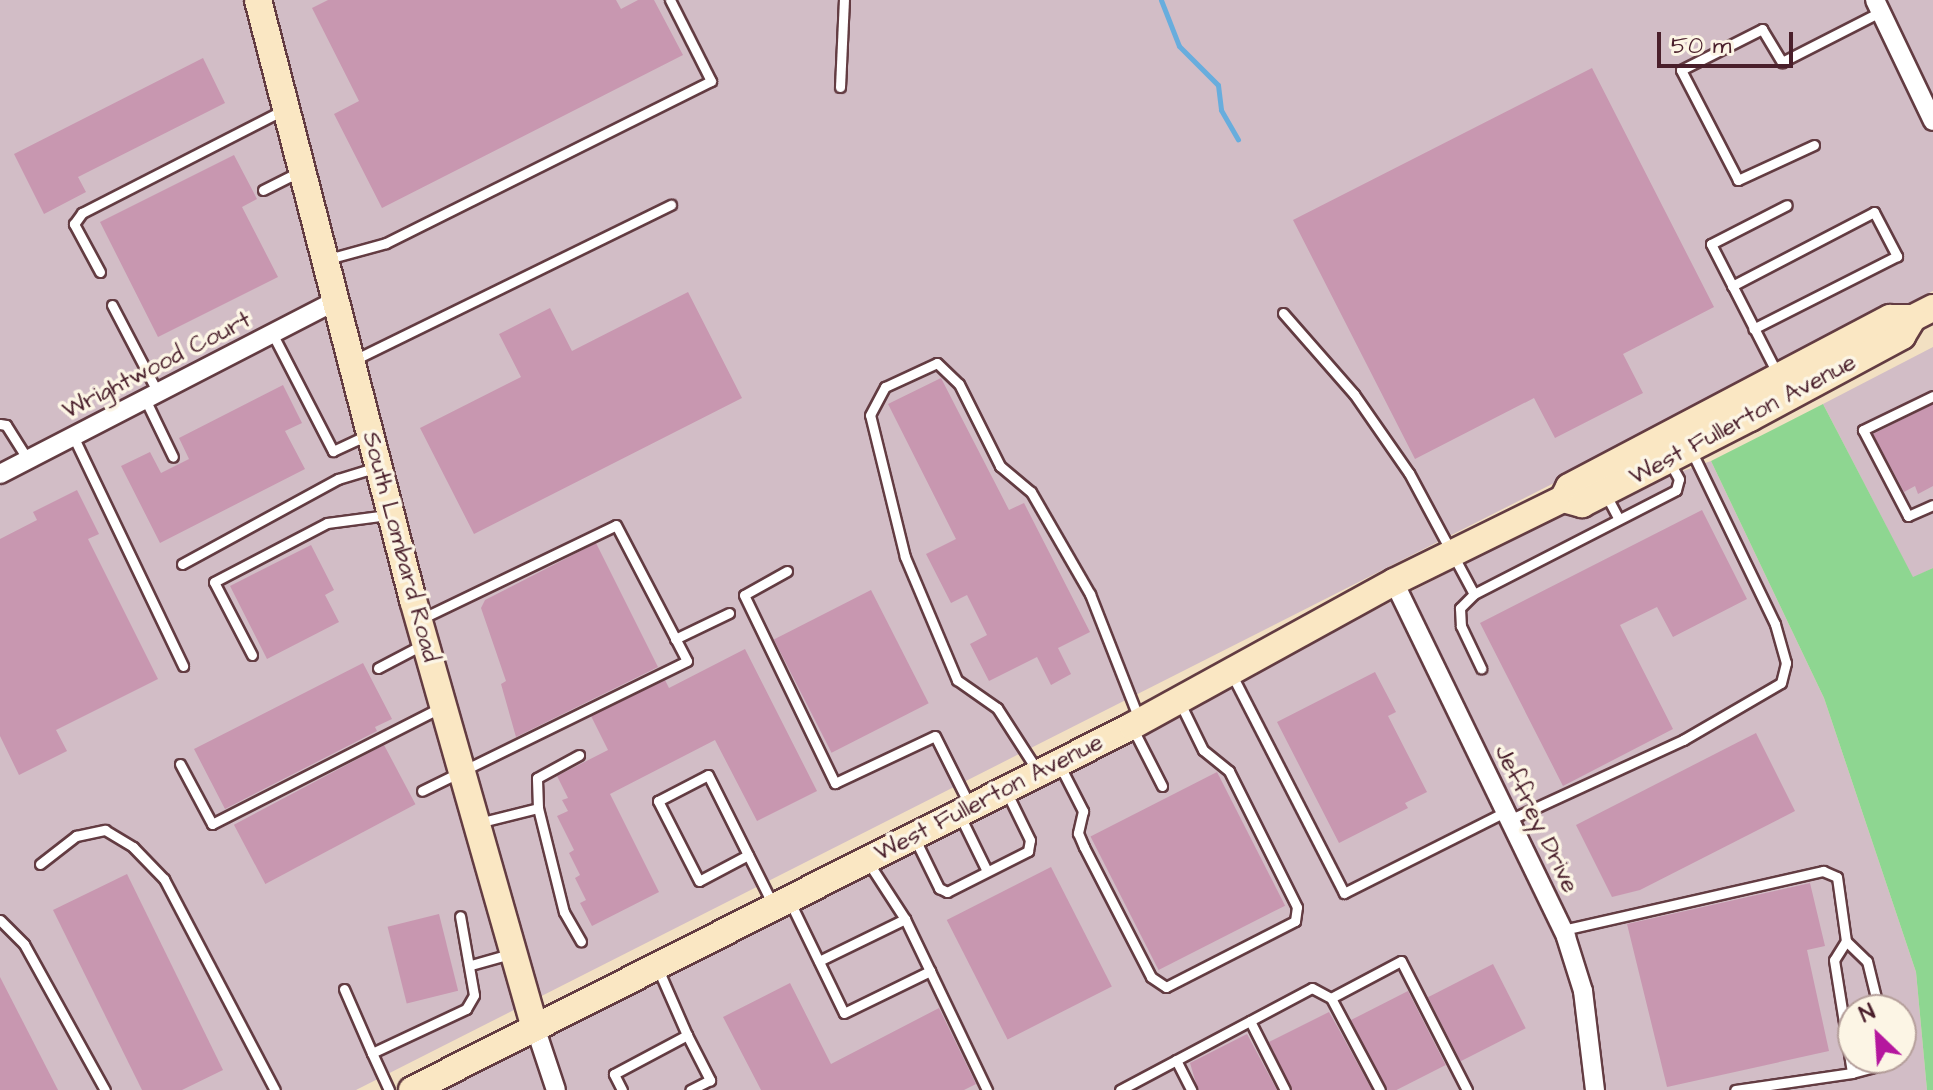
<!DOCTYPE html>
<style>
body{margin:0}
#map{position:relative;width:1933px;height:1090px;overflow:hidden;background:#f2e0c2;font-family:"Architects Daughter",sans-serif}
div>[style]{position:absolute}
[style*='--x']{left:calc(var(--x)*1px);top:calc(var(--y)*1px);width:calc(var(--w)*1px);rotate:calc(var(--a)*1deg)}
.industrial>*{inset:0;background:#d2bdc6}
.green>*{inset:0;background:#8ed691}
.stream>*{height:5px;margin:-2.5px;padding:0 2.5px;transform-origin:2.5px;border-radius:2.5px;background:#68addd}
.building>*{inset:0;background:#c897b0;transform-origin:0 0}
.roads{filter:drop-shadow(2px 0 #633c42) drop-shadow(-2px 0 #633c42) drop-shadow(0 2px #633c42) drop-shadow(0 -2px #633c42)}
.lane>*{height:9px;margin:-4.5px;padding:0 4.5px;transform-origin:4.5px;border-radius:4.5px;background:#fff}
.street>*{height:18px;margin:-9px;padding:0 9px;transform-origin:9px;border-radius:9px;background:#fff}
.secondary>*{height:26px;margin:-13px;padding:0 13px;transform-origin:13px;border-radius:13px;background:#fae7c3}
span{translate:-50% -50%;white-space:nowrap;text-align:center;line-height:1.15;-webkit-text-stroke:7px #fcf5e5;paint-order:stroke}
.street-label{font-size:24px;color:#4a1f2b}
.north{position:absolute;left:1837px;top:994px;width:80px;height:80px;box-sizing:border-box;background:#fcf5e5;border:2px solid #b59f9b;border-radius:50%;rotate:335deg;font-size:22px;font-weight:700;line-height:32px;text-align:center;color:#4a1f2b}
.north::after{content:'';display:block;margin:auto;width:28px;height:36px;background:#b5179e;clip-path:polygon(50% 0,100% 100%,50% 72%,0 100%)}
.scale{position:absolute;left:1657px;top:32px;width:136px;height:36px;box-sizing:border-box;border:4px solid #4a1f2b;border-top:0;padding-left:10px;font-size:24px;line-height:28px;white-space:nowrap;color:#4a1f2b;-webkit-text-stroke:6px #fcf5e5;paint-order:stroke}
</style>
<div id="map">
<div class="industrial">
<div style="clip-path:polygon(0 0,1933px 0,1933px 291px,356px 1090px,0 1090px)"></div>
<div style="clip-path:polygon(1933px 347px,1933px 568px,1913px 578px,1823px 404px)"></div>
<div style="clip-path:polygon(evenodd,1711px 461px,1824px 698px,1916px 972px,1927px 1090px,440px 1090px,1560px 515px,1711px 461px,1853px 1010px,1901px 1010px,1901px 1058px,1853px 1058px,1853px 1010px)"></div>
</div>
<div class="green">
<div style="clip-path:polygon(1823px 404px,1913px 577px,1933px 568px,1933px 1090px,1927px 1090px,1916px 972px,1824px 698px,1711px 461px)"></div>
</div>
<div class="stream">
<div style="--x:1161;--y:0;--w:49;--a:68.6"></div>
<div style="--x:1179;--y:46;--w:55;--a:45"></div>
<div style="--x:1218;--y:85;--w:25;--a:83"></div>
<div style="--x:1221;--y:110;--w:34;--a:60"></div>
</div>
<div class="building">
<div style="clip-path:polygon(328px 0,616px 0,621px 9px,638px 0,654px 0,683px 55px,382px 208px,334px 114px,359px 101px,312px 8px)"></div>
<div style="clip-path:polygon(203px 58px,225px 103px,78px 177px,86px 192px,44px 214px,14px 154px)"></div>
<div style="clip-path:polygon(1592px 68px,1714px 307px,1623px 354px,1643px 393px,1555px 438px,1534px 398px,1415px 459px,1293px 220px)"></div>
<div style="clip-path:polygon(234px 155px,257px 199px,242px 207px,278px 277px,158px 337px,100px 222px)"></div>
<div style="clip-path:polygon(688px 292px,742px 398px,474px 534px,420px 428px,521px 377px,499px 334px,550px 308px,572px 351px)"></div>
<div style="clip-path:polygon(941px 378px,1009px 510px,1024px 503px,1090px 632px,1058px 648px,1071px 674px,1051px 685px,1037px 657px,989px 681px,970px 644px,987px 635px,967px 595px,951px 603px,926px 554px,956px 539px,888px 404px)"></div>
<div style="clip-path:polygon(283px 385px,302px 423px,285px 431px,305px 469px,160px 543px,121px 466px,150px 452px,161px 473px,189px 459px,179px 438px)"></div>
<div style="clip-path:polygon(1933px 404px,1933px 486px,1918px 494px,1915px 486px,1904px 492px,1873px 434px)"></div>
<div style="clip-path:polygon(77px 490px,99px 534px,88px 539px,158px 679px,56px 730px,67px 751px,19px 775px,0 736px,0 539px,37px 520px,33px 512px)"></div>
<div style="clip-path:polygon(1702px 510px,1747px 599px,1673px 637px,1657px 607px,1620px 625px,1673px 729px,1563px 786px,1480px 623px)"></div>
<div style="clip-path:polygon(596px 543px,658px 667px,516px 737px,501px 684px,506px 681px,481px 608px,485px 600px)"></div>
<div style="clip-path:polygon(311px 545px,334px 590px,325px 595px,339px 622px,267px 659px,230px 586px)"></div>
<div style="left:871px;top:590px;width:127px;height:109px;rotate:63deg"></div>
<div style="clip-path:polygon(745px 649px,817px 791px,757px 821px,715px 740px,610px 794px,659px 892px,592px 926px,580px 903px,586px 900px,575px 878px,580px 875px,569px 853px,574px 850px,557px 816px,568px 811px,562px 800px,568px 798px,557px 776px,608px 750px,591px 716px,665px 680px,669px 688px)"></div>
<div style="clip-path:polygon(363px 663px,392px 719px,375px 727px,377px 731px,225px 809px,194px 749px)"></div>
<div style="clip-path:polygon(1375px 672px,1396px 712px,1388px 716px,1427px 792px,1405px 803px,1408px 808px,1339px 843px,1277px 722px)"></div>
<div style="clip-path:polygon(1756px 733px,1795px 811px,1640px 890px,1612px 897px,1576px 825px)"></div>
<div style="left:384px;top:745px;width:67px;height:170px;rotate:62deg"></div>
<div style="left:1217px;top:772px;width:150px;height:142px;rotate:63deg"></div>
<div style="left:1051px;top:867px;width:134px;height:117px;rotate:63deg"></div>
<div style="clip-path:polygon(127px 874px,223px 1070px,182px 1090px,142px 1090px,53px 910px)"></div>
<div style="clip-path:polygon(1810px 883px,1825px 946px,1807px 950px,1829px 1051px,1667px 1087px,1627px 924px)"></div>
<div style="left:439px;top:914px;width:79px;height:53px;rotate:76deg"></div>
<div style="left:1493px;top:964px;width:72px;height:73px;rotate:63deg"></div>
<div style="clip-path:polygon(0 977px,58px 1090px,0 1090px)"></div>
<div style="clip-path:polygon(790px 983px,831px 1064px,939px 1008px,976px 1084px,964px 1090px,761px 1090px,723px 1017px)"></div>
<div style="left:1408px;top:991px;width:83px;height:64px;rotate:63deg"></div>
<div style="clip-path:polygon(1329px 1012px,1337px 1026px,1372px 1090px,1292px 1090px,1269px 1042px)"></div>
<div style="clip-path:polygon(1247px 1034px,1277px 1090px,1198px 1090px,1190px 1063px)"></div>
</div>
<div class="roads">
<div class="lane">
<div style="--x:840;--y:87;--w:87;--a:-87.4"></div>
<div style="--x:1814;--y:145;--w:84;--a:155.3"></div>
<div style="--x:1738;--y:180;--w:124;--a:-117.4"></div>
<div style="--x:1681;--y:70;--w:91;--a:-26.8"></div>
<div style="--x:1762;--y:29;--w:39;--a:59"></div>
<div style="--x:1782;--y:62;--w:110;--a:-27"></div>
<div style="--x:263;--y:190;--w:40;--a:-26.6"></div>
<div style="--x:328;--y:259;--w:60;--a:-15.4"></div>
<div style="--x:386;--y:243;--w:363;--a:-26.5"></div>
<div style="--x:711;--y:81;--w:91;--a:-116.8"></div>
<div style="--x:100;--y:272;--w:55;--a:-118.4"></div>
<div style="--x:74;--y:224;--w:14;--a:-54"></div>
<div style="--x:82;--y:213;--w:226;--a:-27.1"></div>
<div style="--x:1732;--y:286;--w:160;--a:-27.5"></div>
<div style="--x:1874;--y:212;--w:50;--a:62.4"></div>
<div style="--x:1897;--y:256;--w:161;--a:153.1"></div>
<div style="--x:112;--y:305;--w:99;--a:62.4"></div>
<div style="--x:1283;--y:313;--w:108;--a:48.8"></div>
<div style="--x:1354;--y:394;--w:96;--a:55.2"></div>
<div style="--x:1409;--y:473;--w:137;--a:61.8"></div>
<div style="--x:1474;--y:594;--w:227;--a:-27.2"></div>
<div style="--x:1676;--y:490;--w:11;--a:-75"></div>
<div style="--x:1679;--y:479;--w:21;--a:-119"></div>
<div style="--x:272;--y:333;--w:133;--a:62.7"></div>
<div style="--x:333;--y:451;--w:40;--a:-25"></div>
<div style="--x:354;--y:360;--w:353;--a:-26.1"></div>
<div style="--x:1777;--y:373;--w:145;--a:-117.1"></div>
<div style="--x:1711;--y:244;--w:85;--a:-27.2"></div>
<div style="--x:1933;--y:396;--w:78;--a:154.1"></div>
<div style="--x:1863;--y:430;--w:97;--a:62.4"></div>
<div style="--x:1908;--y:516;--w:27;--a:-24"></div>
<div style="--x:145;--y:399;--w:64;--a:64.2"></div>
<div style="--x:0;--y:424;--w:6;--a:9"></div>
<div style="--x:6;--y:425;--w:41;--a:57.8"></div>
<div style="--x:73;--y:436;--w:255;--a:64.4"></div>
<div style="--x:1606;--y:495;--w:27;--a:62"></div>
<div style="--x:182;--y:564;--w:178;--a:-28.6"></div>
<div style="--x:338;--y:479;--w:39;--a:-17"></div>
<div style="--x:787;--y:571;--w:49;--a:150.8"></div>
<div style="--x:744;--y:595;--w:209;--a:64.2"></div>
<div style="--x:835;--y:783;--w:110;--a:-25.2"></div>
<div style="--x:935;--y:736;--w:76;--a:63.4"></div>
<div style="--x:1474;--y:594;--w:20;--a:135"></div>
<div style="--x:1460;--y:608;--w:18;--a:87"></div>
<div style="--x:1461;--y:626;--w:47;--a:64.5"></div>
<div style="--x:421;--y:619;--w:216;--a:-25.7"></div>
<div style="--x:616;--y:525;--w:153;--a:62.4"></div>
<div style="--x:687;--y:661;--w:295;--a:153.9"></div>
<div style="--x:675;--y:639;--w:60;--a:-25.7"></div>
<div style="--x:252;--y:655;--w:82;--a:-117.5"></div>
<div style="--x:214;--y:582;--w:127;--a:-27.6"></div>
<div style="--x:327;--y:523;--w:61;--a:-7.6"></div>
<div style="--x:378;--y:668;--w:50;--a:-27.6"></div>
<div style="--x:1232;--y:675;--w:245;--a:62.8"></div>
<div style="--x:1344;--y:893;--w:180;--a:-26.7"></div>
<div style="--x:1133;--y:729;--w:64;--a:63"></div>
<div style="--x:180;--y:764;--w:68;--a:61.9"></div>
<div style="--x:212;--y:824;--w:258;--a:-27"></div>
<div style="--x:1060;--y:766;--w:51;--a:62.9"></div>
<div style="--x:1083;--y:811;--w:23;--a:103"></div>
<div style="--x:1078;--y:833;--w:15;--a:67"></div>
<div style="--x:1084;--y:847;--w:146;--a:62.7"></div>
<div style="--x:1151;--y:977;--w:18;--a:34"></div>
<div style="--x:1166;--y:987;--w:145;--a:-27.1"></div>
<div style="--x:1295;--y:921;--w:14;--a:-82"></div>
<div style="--x:1297;--y:907;--w:152;--a:-116.6"></div>
<div style="--x:1229;--y:771;--w:33;--a:-141"></div>
<div style="--x:1203;--y:750;--w:52;--a:-116.1"></div>
<div style="--x:1037;--y:770;--w:74;--a:-122.8"></div>
<div style="--x:997;--y:708;--w:49;--a:-145"></div>
<div style="--x:957;--y:680;--w:134;--a:-112.9"></div>
<div style="--x:905;--y:557;--w:146;--a:-103.8"></div>
<div style="--x:870;--y:415;--w:32;--a:-62"></div>
<div style="--x:885;--y:387;--w:57;--a:-24.8"></div>
<div style="--x:937;--y:363;--w:30;--a:44"></div>
<div style="--x:959;--y:384;--w:92;--a:63.4"></div>
<div style="--x:1000;--y:466;--w:40;--a:40"></div>
<div style="--x:1031;--y:492;--w:118;--a:60"></div>
<div style="--x:1090;--y:594;--w:134;--a:68.6"></div>
<div style="--x:538;--y:808;--w:107;--a:76"></div>
<div style="--x:564;--y:912;--w:34;--a:60"></div>
<div style="--x:960;--y:816;--w:61;--a:63.9"></div>
<div style="--x:1509;--y:820;--w:192;--a:-24.7"></div>
<div style="--x:1683;--y:740;--w:113;--a:-30.2"></div>
<div style="--x:1781;--y:683;--w:21;--a:-76"></div>
<div style="--x:1786;--y:663;--w:41;--a:-105.8"></div>
<div style="--x:1775;--y:624;--w:191;--a:-115.8"></div>
<div style="--x:478;--y:823;--w:62;--a:-14"></div>
<div style="--x:538;--y:808;--w:30;--a:-92"></div>
<div style="--x:537;--y:778;--w:48;--a:-28.7"></div>
<div style="--x:915;--y:839;--w:55;--a:63.9"></div>
<div style="--x:939;--y:888;--w:9;--a:27"></div>
<div style="--x:947;--y:892;--w:91;--a:-26.8"></div>
<div style="--x:1028;--y:851;--w:11;--a:-80"></div>
<div style="--x:1030;--y:840;--w:52;--a:-116.1"></div>
<div style="--x:748;--y:855;--w:55;--a:152"></div>
<div style="--x:699;--y:881;--w:90;--a:-117.1"></div>
<div style="--x:658;--y:801;--w:56;--a:-27.5"></div>
<div style="--x:708;--y:775;--w:143;--a:63.4"></div>
<div style="--x:40;--y:864;--w:46;--a:-37.9"></div>
<div style="--x:76;--y:836;--w:30;--a:-12"></div>
<div style="--x:105;--y:830;--w:33;--a:31"></div>
<div style="--x:133;--y:847;--w:45;--a:45.9"></div>
<div style="--x:164;--y:879;--w:238;--a:62.3"></div>
<div style="--x:790;--y:902;--w:123;--a:64.1"></div>
<div style="--x:844;--y:1013;--w:96;--a:-26"></div>
<div style="--x:930;--y:971;--w:58;--a:-115.7"></div>
<div style="--x:905;--y:919;--w:68;--a:-123"></div>
<div style="--x:0;--y:920;--w:34;--a:45"></div>
<div style="--x:24;--y:944;--w:167;--a:61"></div>
<div style="--x:1563;--y:930;--w:267;--a:-12.8"></div>
<div style="--x:1823;--y:871;--w:15;--a:23"></div>
<div style="--x:1837;--y:877;--w:65;--a:82"></div>
<div style="--x:1846;--y:941;--w:22;--a:122"></div>
<div style="--x:1834;--y:960;--w:114;--a:80.9"></div>
<div style="--x:1852;--y:1073;--w:118;--a:171.7"></div>
<div style="--x:1846;--y:941;--w:29;--a:44"></div>
<div style="--x:1867;--y:961;--w:50;--a:76.2"></div>
<div style="--x:819;--y:961;--w:96;--a:-26"></div>
<div style="--x:471;--y:965;--w:41;--a:-15.8"></div>
<div style="--x:930;--y:971;--w:132;--a:64.4"></div>
<div style="--x:344;--y:989;--w:70;--a:66.4"></div>
<div style="--x:1331;--y:998;--w:104;--a:62"></div>
<div style="--x:1250;--y:1021;--w:77;--a:63.1"></div>
<div style="--x:687;--y:1035;--w:51;--a:62.9"></div>
<div style="--x:710;--y:1080;--w:22;--a:153"></div>
<div style="--x:1176;--y:1060;--w:34;--a:63"></div>
<div style="--x:1852;--y:1073;--w:34;--a:-15"></div>
<div style="--x:1885;--y:1064;--w:6;--a:-81"></div>
<div style="--x:389;--y:1090;--w:41;--a:-114.7"></div>
<div style="--x:372;--y:1053;--w:104;--a:-25.1"></div>
<div style="--x:466;--y:1009;--w:16;--a:-60"></div>
<div style="--x:474;--y:995;--w:80;--a:-100"></div>
<div style="--x:622;--y:1090;--w:18;--a:-117"></div>
<div style="--x:614;--y:1074;--w:83;--a:-28.1"></div>
<div style="--x:687;--y:1035;--w:72;--a:-113.7"></div>
<div style="--x:1120;--y:1090;--w:217;--a:-28"></div>
<div style="--x:1312;--y:988;--w:21;--a:28"></div>
<div style="--x:1331;--y:998;--w:79;--a:-27.9"></div>
<div style="--x:1401;--y:961;--w:145;--a:62.9"></div>
</div>
<div class="street">
<div style="--x:1875;--y:0;--w:134;--a:64.4"></div>
<div style="--x:0;--y:474;--w:377;--a:-27.3"></div>
<div style="--x:1394;--y:582;--w:394;--a:64.1"></div>
<div style="--x:1566;--y:937;--w:57;--a:72.5"></div>
<div style="--x:1583;--y:991;--w:100;--a:83.1"></div>
<div style="--x:535;--y:1027;--w:66;--a:71.6"></div>
</div>
<div class="secondary">
<div style="--x:258;--y:0;--w:620;--a:75.52"></div>
<div style="--x:413;--y:600;--w:444;--a:74.1"></div>
<div style="--x:1563;--y:499;--w:13;--a:-63"></div>
<div style="--x:1569;--y:487;--w:363;--a:-27.8"></div>
<div style="--x:1890;--y:318;--w:23;--a:0"></div>
<div style="--x:1913;--y:318;--w:22;--a:-27"></div>
<div style="--x:412;--y:1090;--w:807;--a:-26.82"></div>
<div style="--x:1132;--y:726;--w:299;--a:-28.8"></div>
<div style="--x:1394;--y:582;--w:188;--a:-26.2"></div>
<div style="--x:1563;--y:499;--w:20;--a:15"></div>
<div style="--x:1582;--y:504;--w:189;--a:-27.1"></div>
<div style="--x:1750;--y:418;--w:173;--a:-28.3"></div>
<div style="--x:1902;--y:336;--w:21;--a:-59"></div>
</div>
</div>
<div class="street-label">
<span style="left:157px;top:366px;rotate:-27deg">Wrightwood Court</span>
<span style="left:1743px;top:420px;rotate:-28deg">West Fullerton Avenue</span>
<span style="left:400px;top:547px;rotate:75deg">South Lombard Road</span>
<span style="left:989px;top:798px;rotate:-27deg">West Fullerton Avenue</span>
<span style="left:1536px;top:819px;rotate:64deg">Jeffrey Drive</span>
</div>
<div class="north">N</div>
<div class="scale">50 m</div>
</div>
